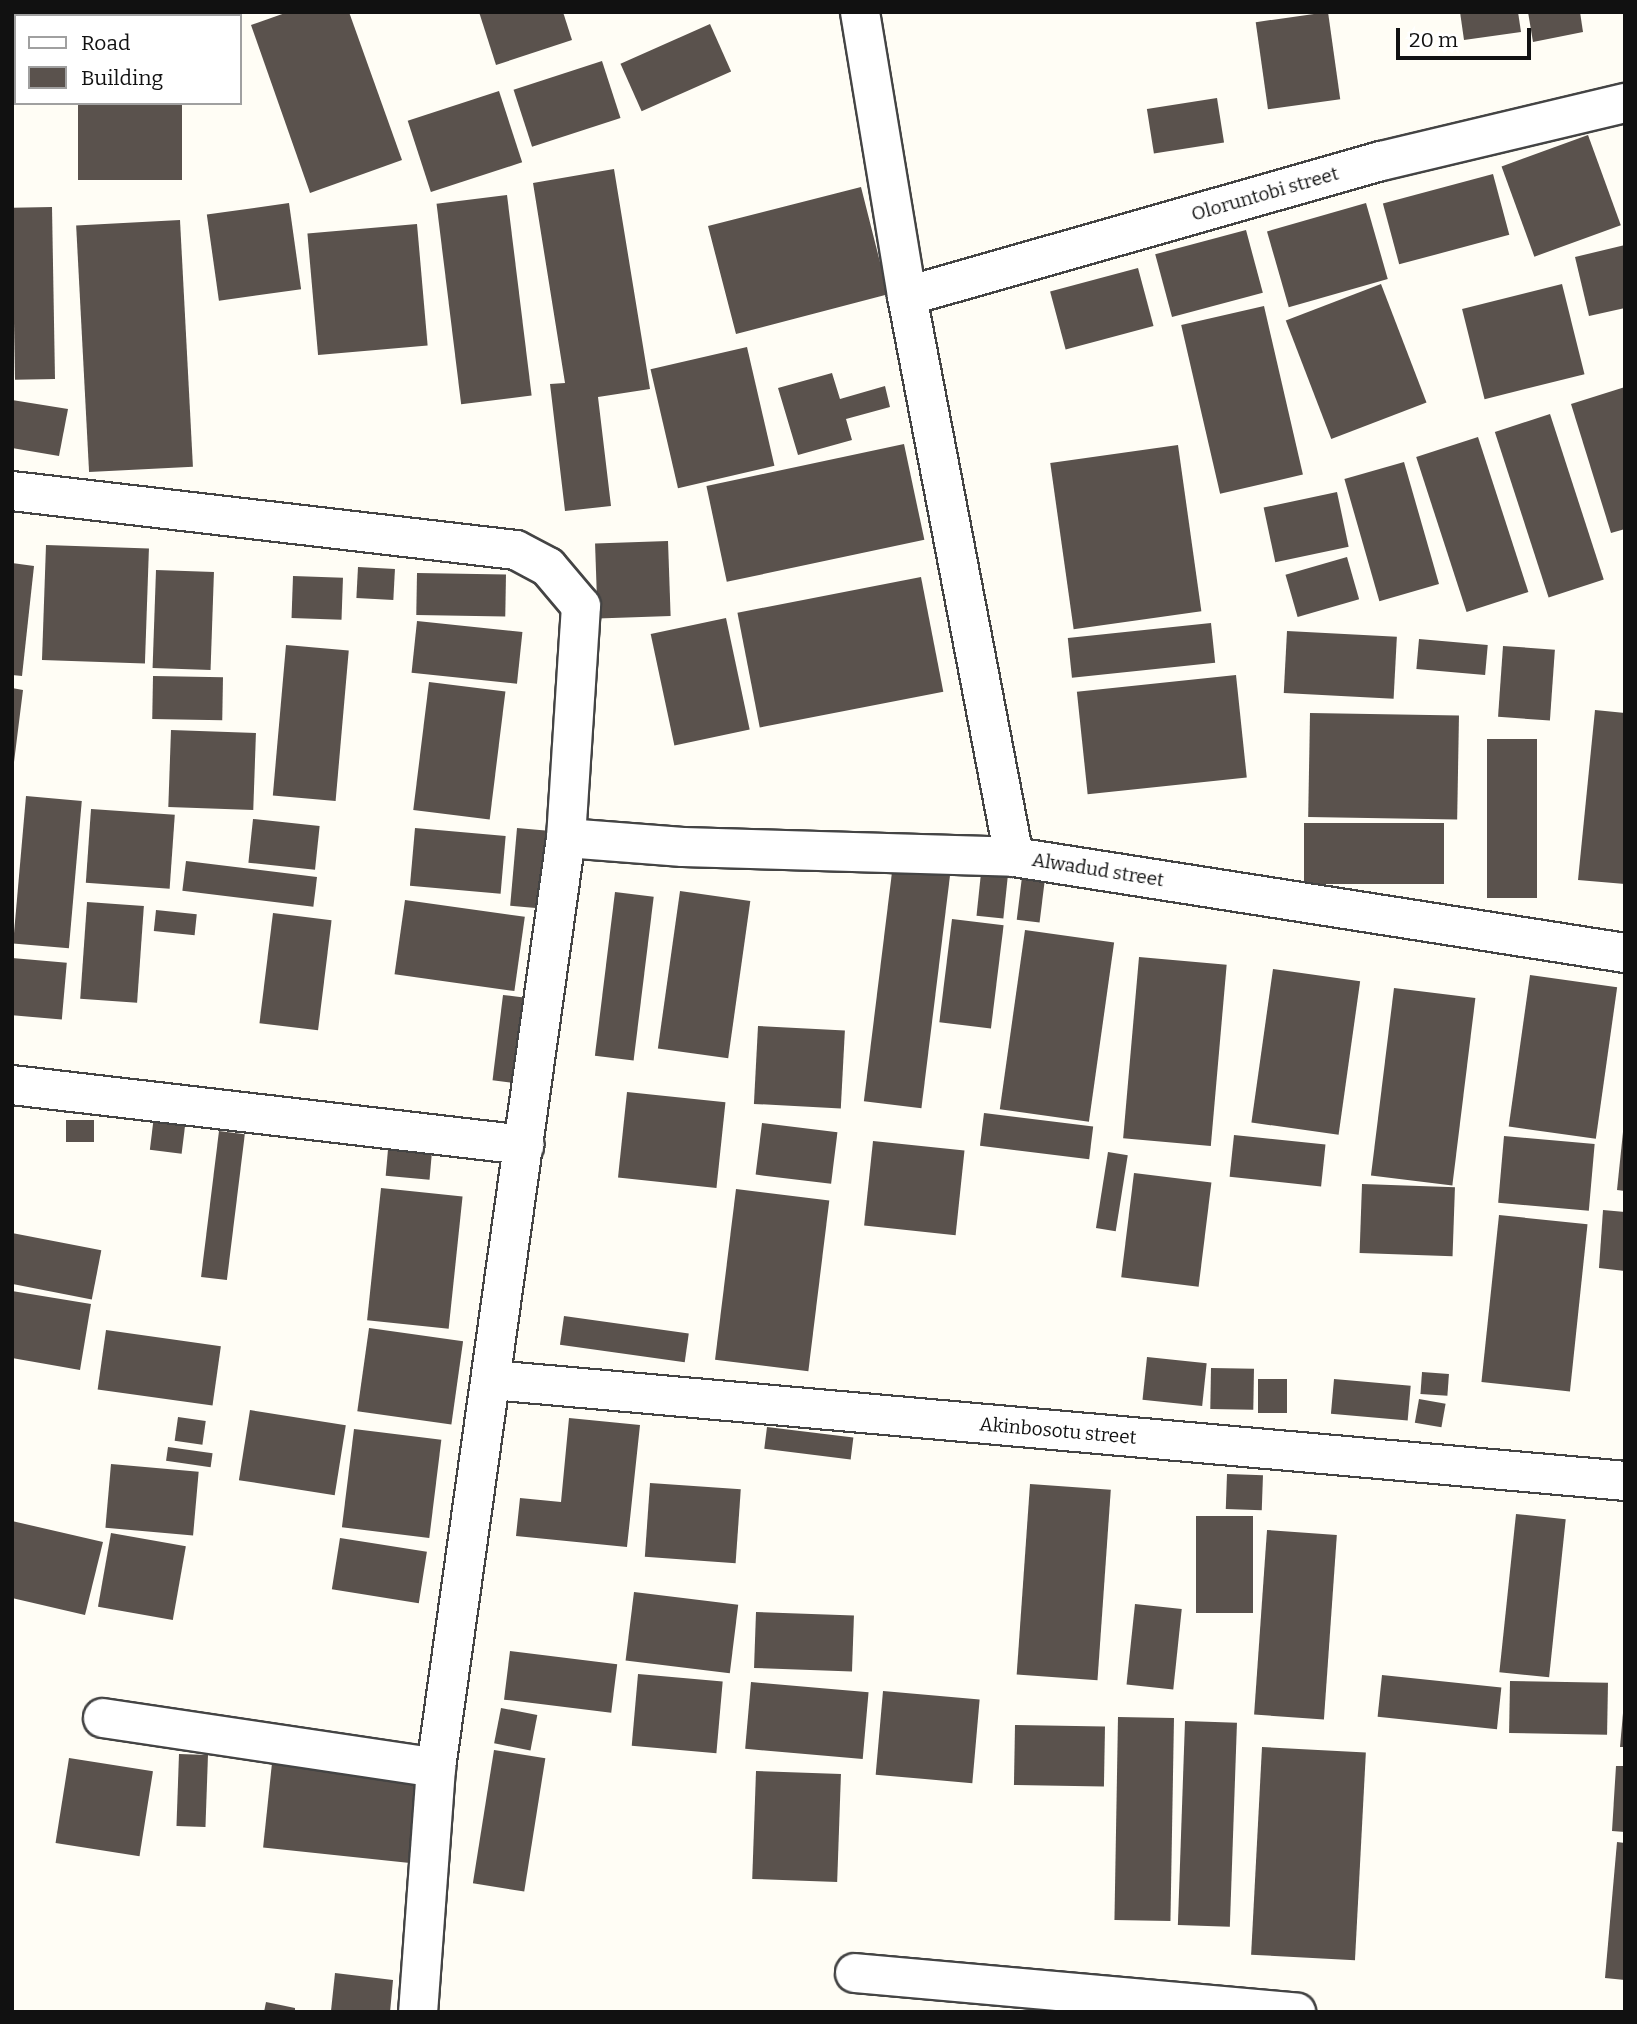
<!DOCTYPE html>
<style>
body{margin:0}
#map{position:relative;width:1637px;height:2024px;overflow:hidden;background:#fffdf5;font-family:Bitter,serif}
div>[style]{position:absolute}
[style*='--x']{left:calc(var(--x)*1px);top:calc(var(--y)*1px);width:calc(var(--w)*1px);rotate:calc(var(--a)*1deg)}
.building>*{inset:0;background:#5a524d;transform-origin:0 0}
.roads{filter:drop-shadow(2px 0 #444) drop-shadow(-2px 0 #444) drop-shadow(0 2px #444) drop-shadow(0 -2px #444)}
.street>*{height:38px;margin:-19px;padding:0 19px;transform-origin:19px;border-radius:19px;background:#fff}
span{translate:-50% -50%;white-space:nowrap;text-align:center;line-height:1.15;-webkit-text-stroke:7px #fff;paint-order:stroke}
.street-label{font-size:19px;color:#111}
.frame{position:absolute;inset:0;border:14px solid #111;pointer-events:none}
.legend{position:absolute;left:14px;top:14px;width:228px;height:91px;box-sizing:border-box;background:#fff;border:2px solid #a0a0a0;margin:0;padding:9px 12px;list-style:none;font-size:21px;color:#111}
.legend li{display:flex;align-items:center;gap:14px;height:35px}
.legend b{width:35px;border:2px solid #a0a0a0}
.scale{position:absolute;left:1396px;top:28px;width:135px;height:32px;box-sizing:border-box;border:4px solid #111;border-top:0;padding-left:9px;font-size:21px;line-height:24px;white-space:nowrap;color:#111;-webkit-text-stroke:5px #fff;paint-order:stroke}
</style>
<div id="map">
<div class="building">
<div style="left:70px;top:12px;width:104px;height:4px"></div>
<div style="clip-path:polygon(288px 12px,349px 12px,402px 160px,310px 193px,251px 25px)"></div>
<div style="clip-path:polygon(479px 12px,563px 12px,572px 40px,496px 65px)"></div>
<div style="left:1328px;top:12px;width:88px;height:73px;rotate:82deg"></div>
<div style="clip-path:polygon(1460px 12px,1518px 12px,1521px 32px,1464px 40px)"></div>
<div style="clip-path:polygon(1528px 12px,1580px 12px,1583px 32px,1533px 42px)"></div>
<div style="left:710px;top:24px;width:52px;height:98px;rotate:66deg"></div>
<div style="left:602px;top:61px;width:60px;height:93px;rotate:72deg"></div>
<div style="left:499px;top:91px;width:75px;height:96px;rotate:72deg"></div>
<div style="left:1217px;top:98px;width:45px;height:71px;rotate:81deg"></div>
<div style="left:78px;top:103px;width:104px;height:77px"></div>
<div style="left:1588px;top:135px;width:96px;height:92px;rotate:70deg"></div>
<div style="clip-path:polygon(614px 169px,650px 389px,598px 397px,611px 506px,565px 511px,550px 384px,565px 383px,533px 183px)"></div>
<div style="left:1493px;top:174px;width:63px;height:114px;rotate:75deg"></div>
<div style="clip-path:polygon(861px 187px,880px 262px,888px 260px,889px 294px,736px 334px,708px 226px)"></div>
<div style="left:507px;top:195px;width:202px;height:71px;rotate:83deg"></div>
<div style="left:289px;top:203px;width:87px;height:83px;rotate:82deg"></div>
<div style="left:1366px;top:203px;width:79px;height:103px;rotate:74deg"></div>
<div style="left:52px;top:207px;width:172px;height:40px;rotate:89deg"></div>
<div style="left:180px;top:220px;width:247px;height:104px;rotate:87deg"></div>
<div style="left:417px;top:224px;width:122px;height:110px;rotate:85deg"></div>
<div style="left:1246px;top:230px;width:65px;height:94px;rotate:75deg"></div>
<div style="clip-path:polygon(1625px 245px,1625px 308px,1589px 316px,1575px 257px)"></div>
<div style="left:1138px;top:268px;width:60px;height:91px;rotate:75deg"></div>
<div style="left:1381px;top:284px;width:127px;height:102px;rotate:69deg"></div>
<div style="left:1562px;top:284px;width:93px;height:103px;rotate:76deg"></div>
<div style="left:1264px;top:306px;width:173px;height:85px;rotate:77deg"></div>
<div style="left:747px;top:347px;width:122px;height:99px;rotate:77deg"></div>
<div style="clip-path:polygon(832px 373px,840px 399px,885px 386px,890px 407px,846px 419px,852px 440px,798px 455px,778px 388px)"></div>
<div style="clip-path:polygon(1625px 387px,1625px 529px,1611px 533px,1571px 404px)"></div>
<div style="clip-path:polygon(12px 400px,68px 409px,59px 456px,12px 448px)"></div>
<div style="left:1550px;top:414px;width:174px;height:58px;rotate:72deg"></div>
<div style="left:1478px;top:437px;width:163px;height:65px;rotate:72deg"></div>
<div style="left:904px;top:444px;width:98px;height:202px;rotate:78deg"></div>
<div style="left:1178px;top:445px;width:168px;height:129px;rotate:82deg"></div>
<div style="left:1404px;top:462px;width:127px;height:62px;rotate:74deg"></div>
<div style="left:1337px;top:492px;width:56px;height:75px;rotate:78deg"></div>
<div style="left:668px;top:541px;width:75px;height:73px;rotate:88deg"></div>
<div style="left:46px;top:545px;width:103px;height:115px;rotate:2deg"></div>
<div style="left:1347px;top:557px;width:44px;height:64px;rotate:74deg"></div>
<div style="clip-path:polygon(12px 563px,34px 566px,22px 676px,12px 675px)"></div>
<div style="left:358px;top:567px;width:37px;height:31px;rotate:3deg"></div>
<div style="left:156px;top:570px;width:58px;height:98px;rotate:2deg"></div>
<div style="left:417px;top:573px;width:89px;height:42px;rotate:1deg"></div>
<div style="left:293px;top:576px;width:50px;height:42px;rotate:2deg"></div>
<div style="left:921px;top:577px;width:117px;height:187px;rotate:79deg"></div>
<div style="left:726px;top:618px;width:114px;height:77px;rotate:78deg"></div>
<div style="left:417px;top:621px;width:106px;height:52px;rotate:6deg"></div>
<div style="left:1211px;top:623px;width:40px;height:144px;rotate:84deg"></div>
<div style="left:1287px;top:631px;width:110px;height:62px;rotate:3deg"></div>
<div style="left:1419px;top:639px;width:69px;height:30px;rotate:5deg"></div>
<div style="left:286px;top:645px;width:63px;height:151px;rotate:5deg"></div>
<div style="left:1503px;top:646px;width:52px;height:71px;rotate:4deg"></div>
<div style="left:1236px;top:675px;width:103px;height:160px;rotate:84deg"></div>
<div style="left:153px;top:676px;width:70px;height:43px;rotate:1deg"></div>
<div style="left:429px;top:682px;width:77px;height:129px;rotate:7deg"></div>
<div style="clip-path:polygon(12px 688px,23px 690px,14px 762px,12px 762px)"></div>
<div style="clip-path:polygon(1595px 710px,1625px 713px,1625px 884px,1578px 880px)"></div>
<div style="left:1310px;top:713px;width:149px;height:104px;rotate:1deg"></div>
<div style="left:171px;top:730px;width:85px;height:77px;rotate:2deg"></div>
<div style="left:1487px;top:739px;width:50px;height:159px"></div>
<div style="left:26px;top:796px;width:56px;height:148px;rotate:5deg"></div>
<div style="left:91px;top:809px;width:84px;height:74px;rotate:4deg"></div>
<div style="left:253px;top:819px;width:67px;height:44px;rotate:6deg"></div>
<div style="left:1444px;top:823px;width:61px;height:140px;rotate:90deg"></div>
<div style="left:415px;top:828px;width:91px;height:58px;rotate:5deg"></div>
<div style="left:517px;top:828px;width:37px;height:78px;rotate:5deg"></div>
<div style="left:186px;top:861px;width:132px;height:30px;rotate:7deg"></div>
<div style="left:893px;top:864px;width:58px;height:239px;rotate:7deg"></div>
<div style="left:981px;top:873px;width:27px;height:43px;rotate:6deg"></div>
<div style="left:1022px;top:877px;width:23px;height:43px;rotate:7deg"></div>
<div style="left:680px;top:891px;width:71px;height:159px;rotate:8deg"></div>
<div style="left:615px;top:892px;width:39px;height:165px;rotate:7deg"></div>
<div style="left:405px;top:900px;width:121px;height:75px;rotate:8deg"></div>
<div style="left:87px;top:902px;width:57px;height:97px;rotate:4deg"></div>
<div style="left:156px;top:910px;width:41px;height:21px;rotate:6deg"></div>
<div style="left:273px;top:913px;width:59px;height:111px;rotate:7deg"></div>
<div style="left:952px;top:919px;width:52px;height:104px;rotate:7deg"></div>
<div style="left:1025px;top:930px;width:90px;height:181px;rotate:8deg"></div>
<div style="left:1139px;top:957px;width:88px;height:182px;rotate:5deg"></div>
<div style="left:12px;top:958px;width:55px;height:57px;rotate:5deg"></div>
<div style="left:1273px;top:969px;width:88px;height:155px;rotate:8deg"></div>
<div style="left:1530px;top:975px;width:88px;height:153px;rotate:8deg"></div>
<div style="left:1394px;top:988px;width:82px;height:189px;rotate:7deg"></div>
<div style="left:503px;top:995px;width:35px;height:86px;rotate:7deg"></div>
<div style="left:758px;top:1026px;width:87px;height:78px;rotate:3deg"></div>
<div style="left:627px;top:1092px;width:99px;height:86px;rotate:6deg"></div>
<div style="left:984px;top:1113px;width:110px;height:33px;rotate:7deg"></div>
<div style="left:154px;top:1116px;width:32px;height:34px;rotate:7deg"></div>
<div style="left:66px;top:1120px;width:28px;height:22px"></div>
<div style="left:762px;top:1123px;width:76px;height:52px;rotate:7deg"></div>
<div style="left:219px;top:1131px;width:26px;height:147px;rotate:7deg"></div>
<div style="clip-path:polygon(1623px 1132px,1625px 1132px,1625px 1191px,1617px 1190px)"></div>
<div style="left:1234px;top:1135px;width:92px;height:42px;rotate:6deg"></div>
<div style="left:1504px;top:1136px;width:91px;height:67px;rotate:5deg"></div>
<div style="left:389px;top:1138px;width:44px;height:38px;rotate:5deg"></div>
<div style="left:873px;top:1141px;width:92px;height:85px;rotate:6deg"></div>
<div style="left:1108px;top:1152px;width:20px;height:77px;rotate:9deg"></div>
<div style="left:1134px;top:1173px;width:78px;height:105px;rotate:7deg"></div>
<div style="left:1362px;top:1184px;width:93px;height:69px;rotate:2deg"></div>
<div style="left:381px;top:1188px;width:82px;height:133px;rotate:6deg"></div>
<div style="left:736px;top:1189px;width:94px;height:172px;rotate:7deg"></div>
<div style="clip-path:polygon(1603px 1210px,1625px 1212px,1625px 1271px,1599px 1268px)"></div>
<div style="left:1499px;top:1215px;width:89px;height:168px;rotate:6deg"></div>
<div style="left:12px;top:1233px;width:91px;height:50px;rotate:11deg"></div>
<div style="clip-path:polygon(12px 1291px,91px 1304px,80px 1370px,12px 1358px)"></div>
<div style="left:564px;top:1316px;width:126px;height:29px;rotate:8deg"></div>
<div style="left:369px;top:1328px;width:95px;height:84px;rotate:8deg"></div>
<div style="left:106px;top:1330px;width:116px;height:60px;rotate:8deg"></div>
<div style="left:1147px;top:1357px;width:60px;height:43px;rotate:6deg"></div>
<div style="left:1211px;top:1368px;width:43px;height:41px;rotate:1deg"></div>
<div style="left:1422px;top:1372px;width:27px;height:22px;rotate:4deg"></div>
<div style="left:1287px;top:1379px;width:34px;height:29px;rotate:90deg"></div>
<div style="left:1334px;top:1379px;width:77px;height:35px;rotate:5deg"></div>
<div style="left:1419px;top:1399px;width:27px;height:24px;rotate:10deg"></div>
<div style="left:250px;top:1410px;width:97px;height:71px;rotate:9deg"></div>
<div style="left:178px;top:1417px;width:28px;height:24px;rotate:8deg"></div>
<div style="clip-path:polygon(569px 1418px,640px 1425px,627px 1547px,516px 1536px,520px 1498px,561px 1502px)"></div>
<div style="left:767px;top:1427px;width:87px;height:22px;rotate:7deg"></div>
<div style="left:354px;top:1429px;width:88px;height:99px;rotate:7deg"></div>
<div style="left:168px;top:1447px;width:45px;height:14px;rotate:8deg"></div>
<div style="left:111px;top:1464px;width:88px;height:64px;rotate:5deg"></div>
<div style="left:1227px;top:1474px;width:36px;height:35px;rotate:2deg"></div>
<div style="left:650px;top:1483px;width:91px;height:74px;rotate:4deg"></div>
<div style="left:1030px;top:1484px;width:81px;height:191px;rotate:4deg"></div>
<div style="left:1516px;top:1514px;width:50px;height:159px;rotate:6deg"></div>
<div style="left:1196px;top:1516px;width:57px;height:97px"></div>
<div style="clip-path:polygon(12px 1521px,103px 1542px,85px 1615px,12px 1598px)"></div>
<div style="left:1267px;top:1530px;width:70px;height:185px;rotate:4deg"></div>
<div style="left:111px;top:1533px;width:76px;height:75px;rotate:10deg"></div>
<div style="left:340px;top:1538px;width:88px;height:52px;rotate:9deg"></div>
<div style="left:634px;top:1592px;width:105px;height:69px;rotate:7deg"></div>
<div style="left:1135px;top:1604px;width:47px;height:81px;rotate:6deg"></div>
<div style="left:756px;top:1612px;width:98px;height:56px;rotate:2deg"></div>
<div style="left:510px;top:1651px;width:108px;height:49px;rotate:7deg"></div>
<div style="left:638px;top:1674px;width:85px;height:72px;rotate:5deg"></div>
<div style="left:1382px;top:1675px;width:120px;height:42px;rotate:6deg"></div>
<div style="left:1510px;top:1681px;width:98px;height:52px;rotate:1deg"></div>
<div style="left:751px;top:1682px;width:118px;height:67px;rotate:5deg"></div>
<div style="left:883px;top:1691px;width:97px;height:84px;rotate:5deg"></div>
<div style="left:501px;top:1708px;width:37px;height:36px;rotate:11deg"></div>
<div style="clip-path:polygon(1623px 1713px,1625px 1713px,1625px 1747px,1620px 1747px)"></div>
<div style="left:1118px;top:1717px;width:56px;height:203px;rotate:1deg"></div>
<div style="left:1185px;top:1721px;width:52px;height:204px;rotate:2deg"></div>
<div style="left:1015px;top:1725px;width:90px;height:60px;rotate:1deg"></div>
<div style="left:1262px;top:1747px;width:104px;height:208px;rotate:3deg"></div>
<div style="left:494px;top:1750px;width:52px;height:135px;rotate:9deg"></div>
<div style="left:179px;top:1754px;width:29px;height:72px;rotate:2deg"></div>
<div style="left:69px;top:1758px;width:85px;height:86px;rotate:9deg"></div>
<div style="left:272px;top:1763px;width:150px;height:85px;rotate:6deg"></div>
<div style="clip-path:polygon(1616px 1766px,1625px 1766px,1625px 1832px,1612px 1831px)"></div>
<div style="left:756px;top:1771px;width:85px;height:108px;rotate:2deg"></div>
<div style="clip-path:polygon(1617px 1842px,1625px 1843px,1625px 1980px,1605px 1978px)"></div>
<div style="clip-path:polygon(335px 1973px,393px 1980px,390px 2012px,331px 2011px)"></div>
<div style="clip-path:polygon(266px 2002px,295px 2008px,295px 2012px,264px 2012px)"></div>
</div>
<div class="roads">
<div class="street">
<div style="--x:860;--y:12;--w:288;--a:80.6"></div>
<div style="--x:907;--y:296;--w:571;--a:79.2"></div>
<div style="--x:907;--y:296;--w:493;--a:-15.9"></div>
<div style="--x:1381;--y:161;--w:251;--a:-13.4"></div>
<div style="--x:12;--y:491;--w:507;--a:6.68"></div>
<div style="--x:516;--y:550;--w:36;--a:28"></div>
<div style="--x:548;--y:567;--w:51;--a:49.8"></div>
<div style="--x:581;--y:606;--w:232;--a:93.7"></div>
<div style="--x:566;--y:838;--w:939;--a:97.96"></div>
<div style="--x:436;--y:1768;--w:245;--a:94.2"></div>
<div style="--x:566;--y:838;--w:117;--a:4.4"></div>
<div style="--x:683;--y:847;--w:331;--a:1.7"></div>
<div style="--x:1014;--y:857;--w:618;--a:8.93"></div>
<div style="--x:12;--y:1085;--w:516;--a:6.68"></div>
<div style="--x:492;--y:1380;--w:1137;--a:5.09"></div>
<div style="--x:103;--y:1718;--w:337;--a:8.5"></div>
<div style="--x:855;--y:1973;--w:443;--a:5.1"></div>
</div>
</div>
<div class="street-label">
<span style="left:1265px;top:194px;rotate:-16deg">Oloruntobi street</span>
<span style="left:1098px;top:870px;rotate:9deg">Alwadud street</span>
<span style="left:1058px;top:1431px;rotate:5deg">Akinbosotu street</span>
</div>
<div class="frame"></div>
<ul class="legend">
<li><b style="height:9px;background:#fff"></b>Road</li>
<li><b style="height:19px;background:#5a524d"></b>Building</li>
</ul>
<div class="scale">20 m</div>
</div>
